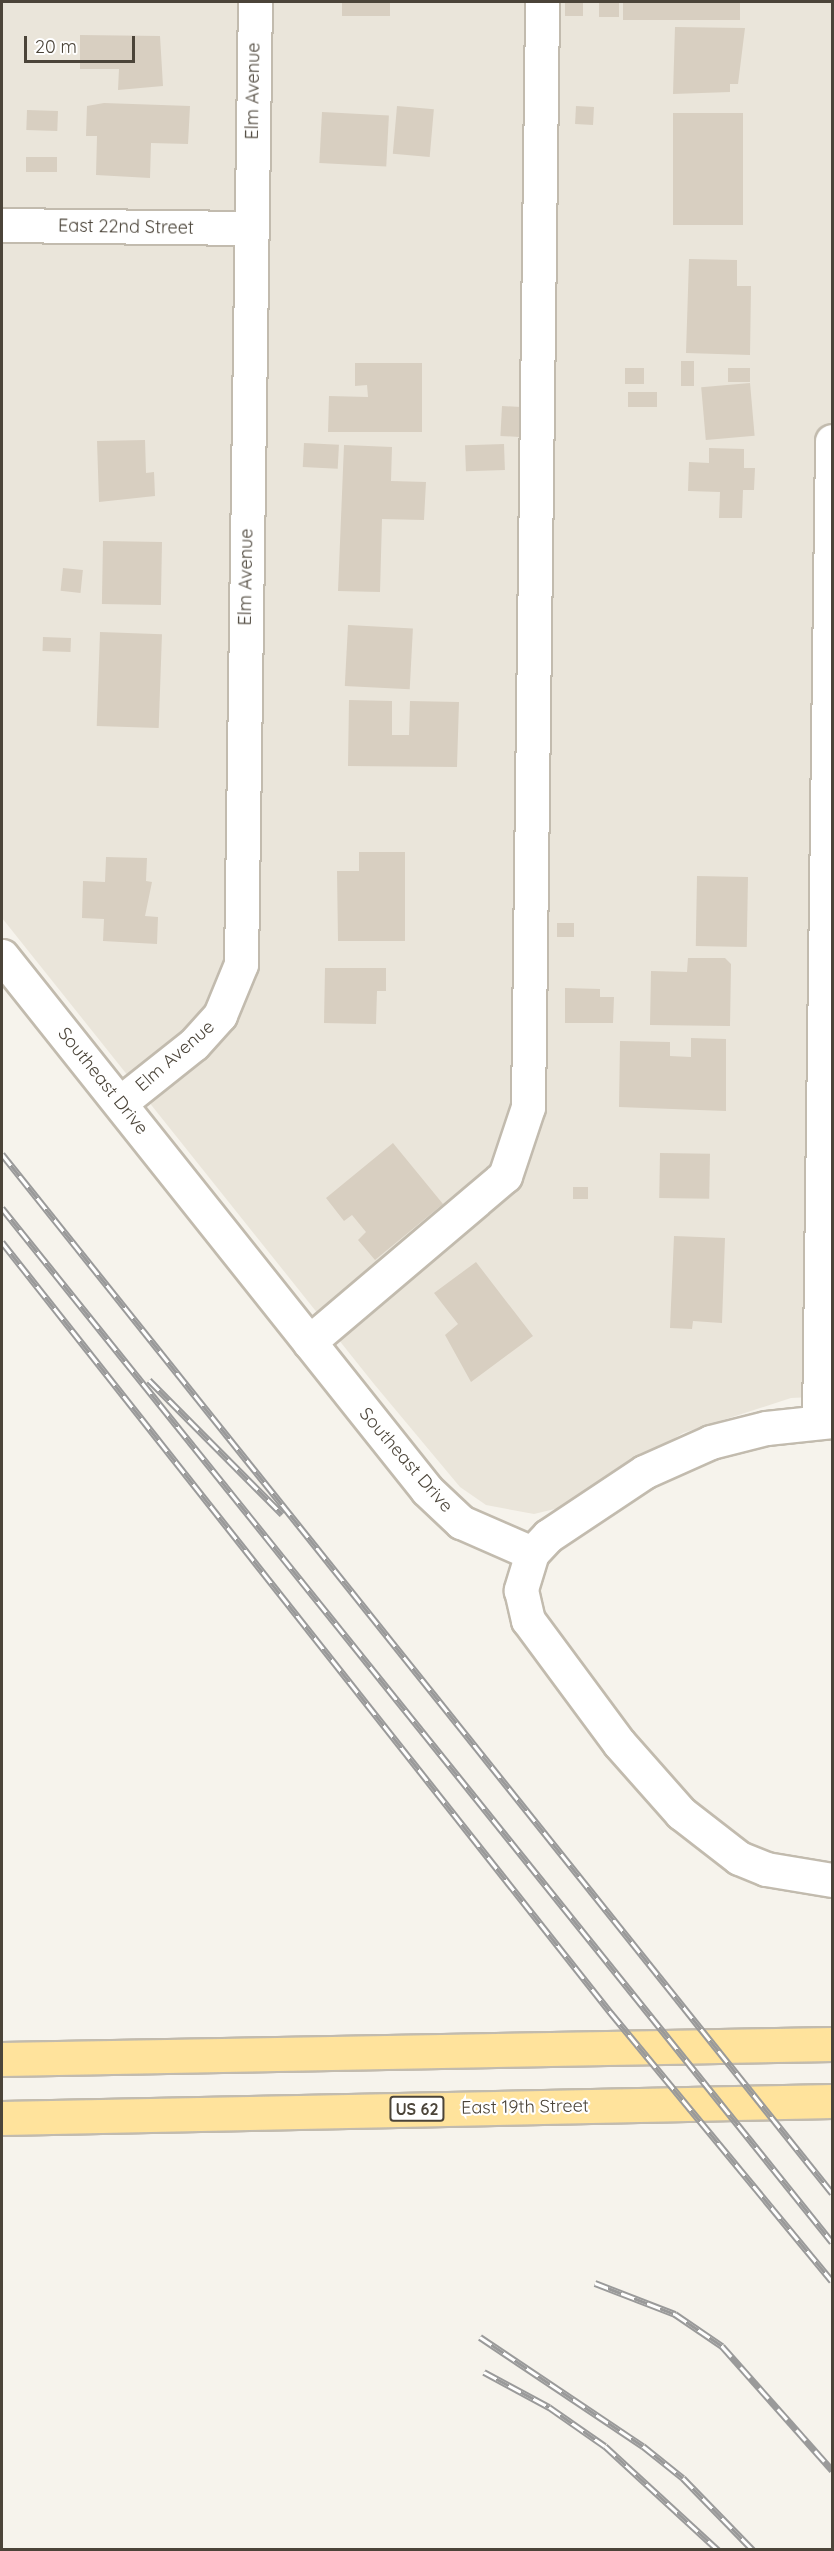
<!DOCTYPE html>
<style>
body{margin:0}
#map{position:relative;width:834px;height:2551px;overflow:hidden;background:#f6f3ec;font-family:Quicksand,sans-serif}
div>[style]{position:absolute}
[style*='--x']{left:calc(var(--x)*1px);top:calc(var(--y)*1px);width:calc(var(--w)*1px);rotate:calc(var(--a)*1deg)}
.residential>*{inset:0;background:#eae5da}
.building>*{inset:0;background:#d8cfc1;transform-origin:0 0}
.roads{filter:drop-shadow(2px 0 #c2bbae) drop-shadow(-2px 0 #c2bbae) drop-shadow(0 2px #c2bbae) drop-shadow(0 -2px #c2bbae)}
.minor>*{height:33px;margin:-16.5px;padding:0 16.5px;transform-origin:16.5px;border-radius:16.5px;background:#fff}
.major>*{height:33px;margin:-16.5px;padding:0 16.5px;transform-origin:16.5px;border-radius:16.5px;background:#ffe39c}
.rail>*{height:7px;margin-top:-3.5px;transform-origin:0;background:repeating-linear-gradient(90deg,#fff 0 14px,#9a9a9a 0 28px);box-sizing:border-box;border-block:2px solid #9a9a9a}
span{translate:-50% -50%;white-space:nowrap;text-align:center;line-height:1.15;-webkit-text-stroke:4.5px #fff;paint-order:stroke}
.shield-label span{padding:2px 4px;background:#fff;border:2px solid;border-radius:4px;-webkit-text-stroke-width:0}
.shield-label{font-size:16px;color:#4b4439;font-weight:700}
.street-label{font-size:18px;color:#4b4439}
.frame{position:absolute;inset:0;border:3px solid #4b4439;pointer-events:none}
.scale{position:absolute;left:24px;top:36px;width:111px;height:27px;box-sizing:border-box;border:3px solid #4b4439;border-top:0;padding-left:8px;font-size:18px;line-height:21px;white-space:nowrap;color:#4b4439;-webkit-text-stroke:4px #fff;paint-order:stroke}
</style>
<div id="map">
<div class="residential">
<div style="clip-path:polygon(2px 2px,832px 2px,832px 1396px,791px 1398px,683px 1433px,559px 1508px,534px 1514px,486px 1505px,460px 1487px,374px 1384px,2px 918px)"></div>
</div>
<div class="building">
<div style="left:342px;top:2px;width:48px;height:14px"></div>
<div style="left:565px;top:2px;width:18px;height:14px"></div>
<div style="left:599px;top:2px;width:20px;height:15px"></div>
<div style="left:623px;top:2px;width:117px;height:18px"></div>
<div style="clip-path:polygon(675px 27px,745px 28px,738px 84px,730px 84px,730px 92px,673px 94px)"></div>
<div style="clip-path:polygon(80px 35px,160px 36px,163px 86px,118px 90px,119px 69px,80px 69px)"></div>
<div style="clip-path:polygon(104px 103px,190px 106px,188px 144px,151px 143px,150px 178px,96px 175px,97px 136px,86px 136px,87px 106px)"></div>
<div style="left:397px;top:106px;width:37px;height:48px;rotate:5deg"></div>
<div style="left:576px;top:106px;width:18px;height:18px;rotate:3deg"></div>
<div style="left:27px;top:110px;width:31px;height:20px;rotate:2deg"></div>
<div style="left:322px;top:112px;width:67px;height:51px;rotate:3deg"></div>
<div style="left:673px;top:113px;width:70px;height:112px"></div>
<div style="left:26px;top:157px;width:31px;height:15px"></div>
<div style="clip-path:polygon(689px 259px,737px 260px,737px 286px,751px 286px,750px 355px,686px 353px)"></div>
<div style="left:681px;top:361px;width:13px;height:25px"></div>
<div style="clip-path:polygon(355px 363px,422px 363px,422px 432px,328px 432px,329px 396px,368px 397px,367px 385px,355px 386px)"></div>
<div style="left:625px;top:368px;width:19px;height:16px"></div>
<div style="left:728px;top:368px;width:22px;height:14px"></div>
<div style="left:750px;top:383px;width:53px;height:49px;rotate:85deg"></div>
<div style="left:628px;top:392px;width:29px;height:15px"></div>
<div style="left:502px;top:406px;width:19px;height:30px;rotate:3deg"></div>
<div style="clip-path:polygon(145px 440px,146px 473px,154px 472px,155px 496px,99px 502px,97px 441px)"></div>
<div style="left:304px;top:443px;width:35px;height:24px;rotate:3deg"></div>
<div style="left:504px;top:444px;width:26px;height:39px;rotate:88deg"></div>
<div style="clip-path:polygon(344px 445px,392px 447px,391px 481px,426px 482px,424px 520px,382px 519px,380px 592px,338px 591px)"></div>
<div style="clip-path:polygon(709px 448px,744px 449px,744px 468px,755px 468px,754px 490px,743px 490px,742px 518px,719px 518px,720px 492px,688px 491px,689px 462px,709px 463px)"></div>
<div style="left:103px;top:541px;width:59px;height:63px;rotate:1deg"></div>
<div style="left:63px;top:568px;width:20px;height:23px;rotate:6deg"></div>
<div style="left:348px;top:625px;width:65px;height:61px;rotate:3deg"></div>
<div style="left:100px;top:632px;width:62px;height:94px;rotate:2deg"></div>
<div style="left:43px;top:637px;width:28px;height:14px;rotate:2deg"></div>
<div style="clip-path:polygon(349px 700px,392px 701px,392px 735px,409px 735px,410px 701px,459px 702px,457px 767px,348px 766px)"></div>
<div style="clip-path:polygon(359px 852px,405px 852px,405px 941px,338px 941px,337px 871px,359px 871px)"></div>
<div style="clip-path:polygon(106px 857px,147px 858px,146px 881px,152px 882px,145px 916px,158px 917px,157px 944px,103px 941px,104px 919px,82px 918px,83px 881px,105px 882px)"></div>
<div style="left:697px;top:876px;width:51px;height:70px;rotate:1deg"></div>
<div style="left:557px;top:923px;width:17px;height:14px"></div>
<div style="clip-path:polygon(688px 958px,725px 958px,731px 964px,730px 1026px,650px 1025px,651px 971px,687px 972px)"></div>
<div style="clip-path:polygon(325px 968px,386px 968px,386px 991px,377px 991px,376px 1024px,324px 1023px)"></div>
<div style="clip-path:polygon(565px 988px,600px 989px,600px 997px,614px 997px,613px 1023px,565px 1023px)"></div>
<div style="clip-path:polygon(691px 1038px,726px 1039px,726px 1111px,619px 1107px,620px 1041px,670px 1042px,670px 1056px,691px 1057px)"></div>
<div style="clip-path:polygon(393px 1143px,443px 1204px,375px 1260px,358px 1240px,366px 1232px,352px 1215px,344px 1221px,326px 1198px)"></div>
<div style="left:660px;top:1153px;width:50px;height:45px;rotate:1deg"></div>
<div style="left:573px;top:1187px;width:15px;height:12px"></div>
<div style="clip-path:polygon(674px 1236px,725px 1238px,722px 1323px,693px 1321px,692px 1329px,670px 1328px)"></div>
<div style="clip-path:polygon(476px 1262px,533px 1336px,471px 1382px,445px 1335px,458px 1324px,434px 1293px)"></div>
</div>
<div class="roads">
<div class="minor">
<div style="--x:2;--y:225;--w:249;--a:0.7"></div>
<div style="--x:2;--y:956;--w:682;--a:51.48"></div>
<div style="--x:427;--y:1490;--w:47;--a:43.3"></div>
<div style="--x:461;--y:1522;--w:77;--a:23.6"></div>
<div style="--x:121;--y:1102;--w:93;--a:-38.5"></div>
<div style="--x:194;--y:1044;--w:39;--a:-48"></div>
<div style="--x:220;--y:1015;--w:55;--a:-67.6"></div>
<div style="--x:241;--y:964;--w:962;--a:-89.17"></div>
<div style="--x:309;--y:1342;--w:257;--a:-40.3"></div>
<div style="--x:505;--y:1176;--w:73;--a:-71.6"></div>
<div style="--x:528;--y:1107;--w:1105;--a:-89.27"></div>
<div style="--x:832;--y:1421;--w:66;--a:173.9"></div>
<div style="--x:766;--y:1428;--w:57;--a:165.7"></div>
<div style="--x:711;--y:1442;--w:73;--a:155.9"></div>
<div style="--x:644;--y:1472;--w:115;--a:146.3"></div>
<div style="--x:548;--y:1536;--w:23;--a:133"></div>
<div style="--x:532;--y:1553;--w:39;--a:107"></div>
<div style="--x:521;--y:1590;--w:31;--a:77"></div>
<div style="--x:528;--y:1620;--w:153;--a:53.5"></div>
<div style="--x:619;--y:1743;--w:94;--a:48.5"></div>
<div style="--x:681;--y:1813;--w:73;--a:37.8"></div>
<div style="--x:739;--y:1858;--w:29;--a:22"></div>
<div style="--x:766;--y:1869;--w:67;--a:9.5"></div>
<div style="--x:819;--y:1422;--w:981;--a:-89.24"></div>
</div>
<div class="major">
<div style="--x:2;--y:2059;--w:830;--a:-1.04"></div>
<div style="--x:2;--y:2118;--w:830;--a:-1.17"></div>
</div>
</div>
<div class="rail">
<div style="--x:2;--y:1154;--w:1330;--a:51.38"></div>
<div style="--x:2;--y:1208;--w:1326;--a:51.25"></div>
<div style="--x:2;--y:1242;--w:983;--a:51.7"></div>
<div style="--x:611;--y:2013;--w:347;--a:50.5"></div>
<div style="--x:149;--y:1380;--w:189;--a:45.2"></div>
<div style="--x:595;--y:2283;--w:86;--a:21.2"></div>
<div style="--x:675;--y:2314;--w:57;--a:34.2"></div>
<div style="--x:722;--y:2346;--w:166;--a:48.4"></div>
<div style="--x:480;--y:2337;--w:196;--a:33.8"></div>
<div style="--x:643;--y:2446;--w:51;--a:38.7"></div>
<div style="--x:683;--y:2478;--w:100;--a:45.8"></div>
<div style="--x:484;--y:2372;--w:74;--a:28.3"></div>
<div style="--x:549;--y:2407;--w:68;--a:34.9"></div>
<div style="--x:605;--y:2446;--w:154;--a:42.6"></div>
</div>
<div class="shield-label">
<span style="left:417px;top:2109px">US 62</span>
</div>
<div class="street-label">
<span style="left:253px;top:91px;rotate:-89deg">Elm Avenue</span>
<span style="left:126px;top:227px;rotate:1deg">East 22nd Street</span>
<span style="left:246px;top:577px;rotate:-89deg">Elm Avenue</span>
<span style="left:175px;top:1056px;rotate:-41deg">Elm Avenue</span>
<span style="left:103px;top:1081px;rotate:51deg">Southeast Drive</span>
<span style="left:406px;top:1460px;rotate:49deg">Southeast Drive</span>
<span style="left:525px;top:2107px;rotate:-1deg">East 19th Street</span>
</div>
<div class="frame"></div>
<div class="scale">20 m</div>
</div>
